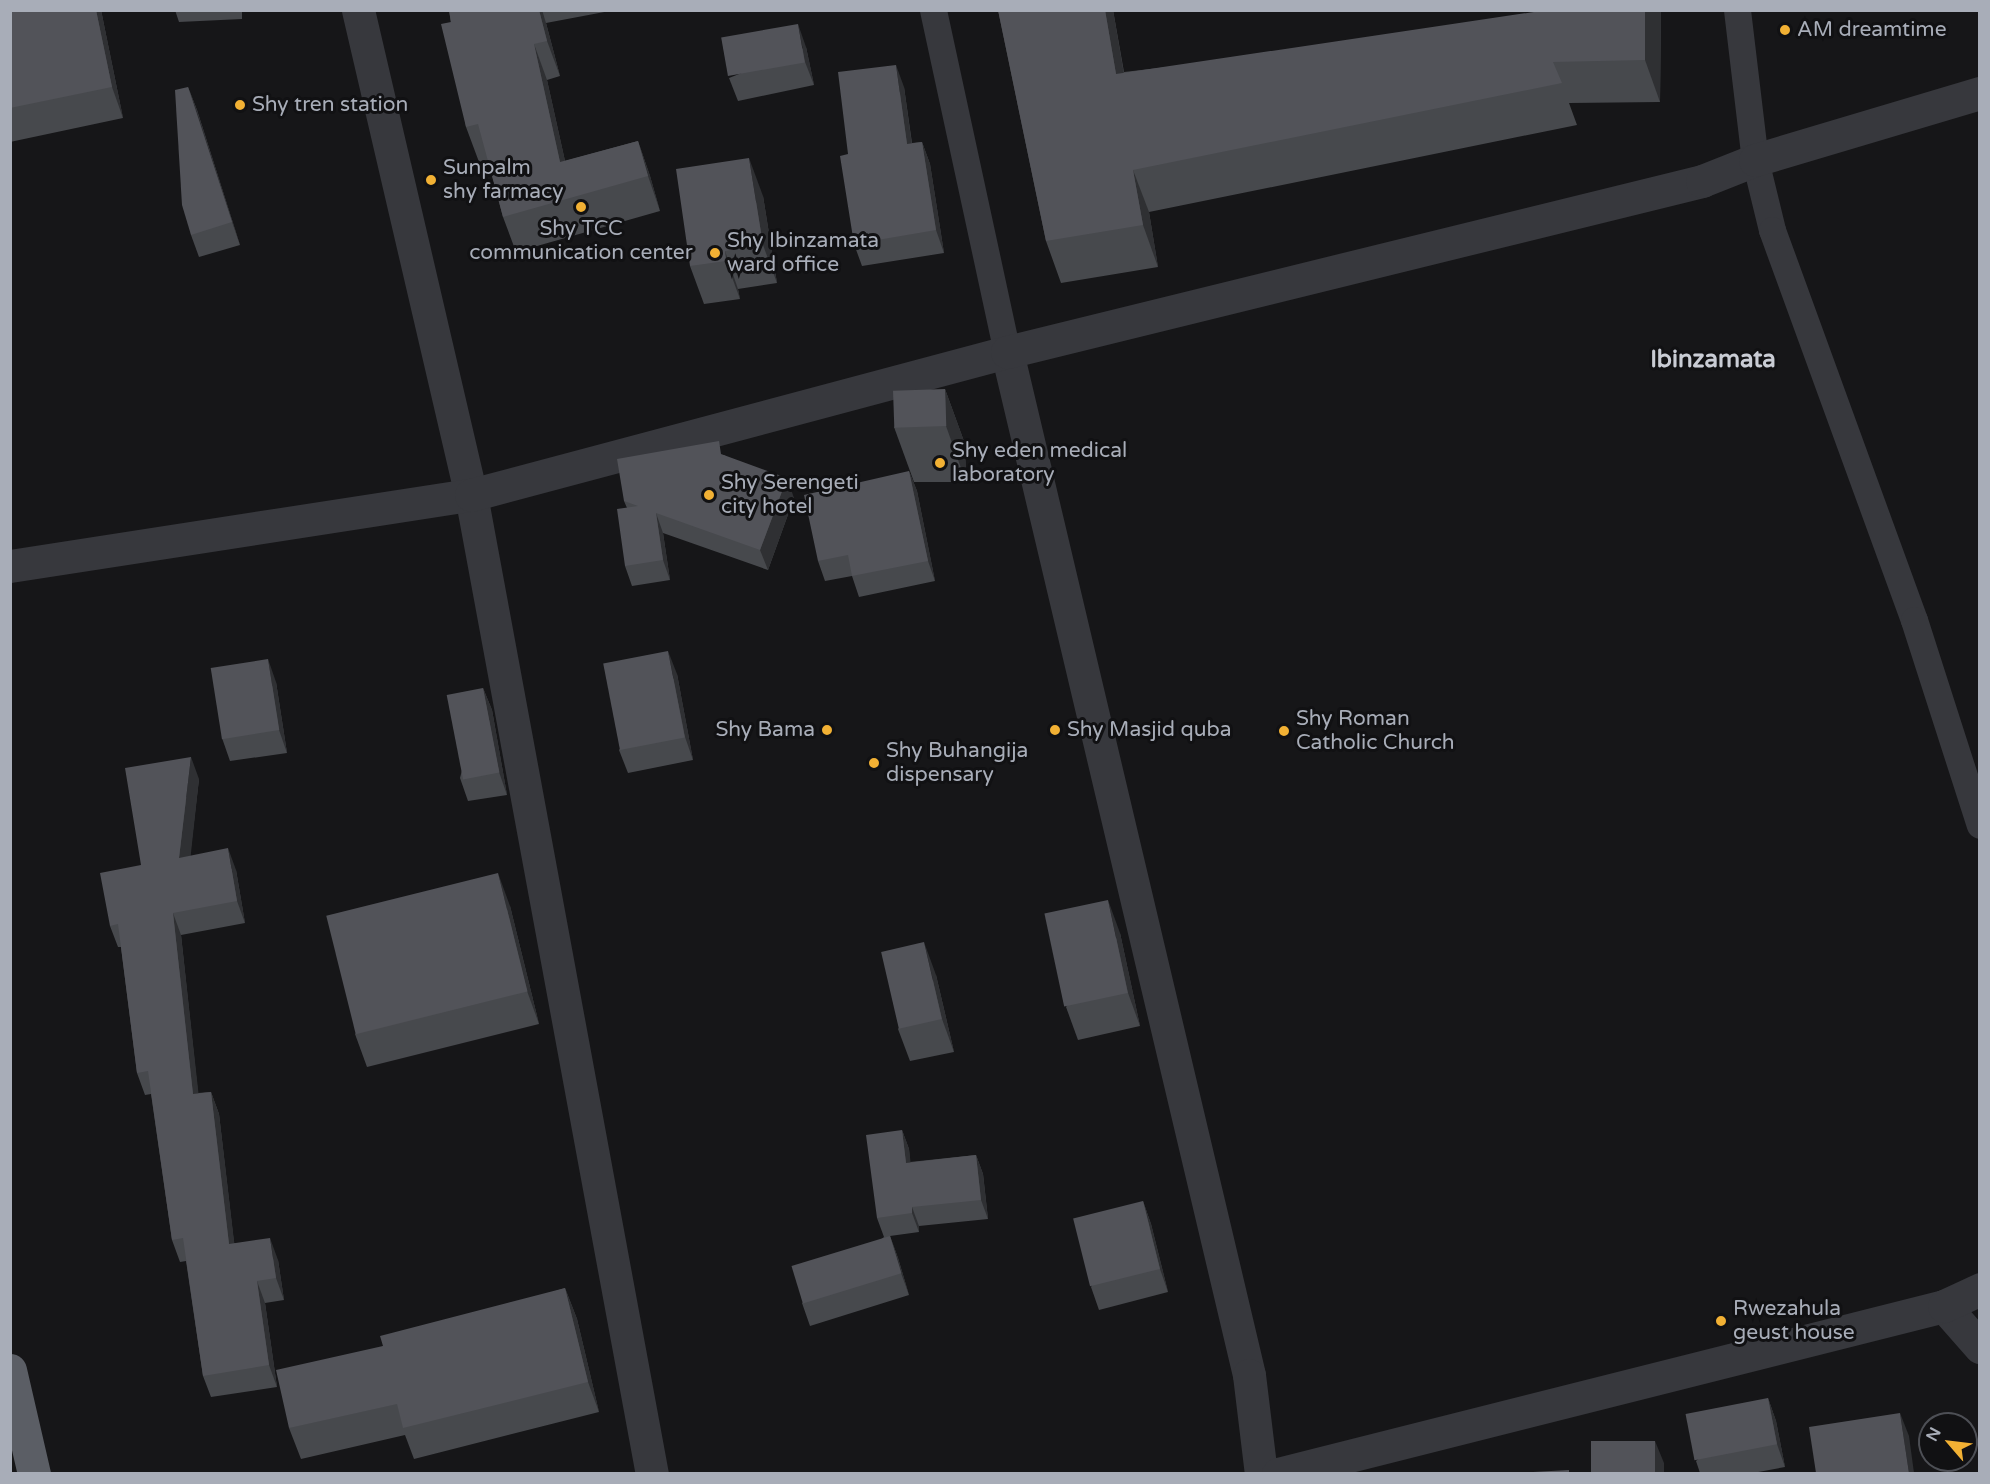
<!DOCTYPE html>
<style>
body{margin:0}
#map{position:relative;width:1990px;height:1484px;overflow:hidden;background:#161618;font-family:"Varela Round",sans-serif}
div>[style]{position:absolute}
[style*='--x']{left:calc(var(--x)*1px);top:calc(var(--y)*1px);width:calc(var(--w)*1px);rotate:calc(var(--a)*1deg)}
.service>*{height:27px;margin:-13.5px;padding:0 13.5px;transform-origin:13.5px;border-radius:13.5px;background:#37383d}
.minor>*{height:33px;margin:-16.5px;padding:0 16.5px;transform-origin:16.5px;border-radius:16.5px;background:#37383d}
.trunk>*{height:33px;margin:-16.5px;padding:0 16.5px;transform-origin:16.5px;border-radius:16.5px;background:#5b5e65}
.wall>*{inset:0;background:#47494d}
.shaded-wall>*{inset:0;background:#2f3033}
.building>*{inset:0;background:#525359;transform-origin:0 0}
.dots>*{width:16px;height:16px;translate:-50% -50%;box-sizing:border-box;border:3px solid #111113;border-radius:50%}
span{translate:-50% -50%;white-space:nowrap;text-align:center;line-height:1.15;-webkit-text-stroke:6px #111113;paint-order:stroke}
.poi-label{font-size:21px;color:#a8adb8}
.left{translate:0 -50%;text-align:left}
.right{translate:-100% -50%;text-align:right}
.quarter-label{font-size:24px;color:#c9ccd4;font-weight:700}
.frame{position:absolute;inset:0;border:12px solid #a8adb8;pointer-events:none}
.north{position:absolute;left:1918px;top:1412px;width:60px;height:60px;box-sizing:border-box;background:#111113;border:2px solid #4d4f55;border-radius:50%;rotate:298deg;font-size:16px;font-weight:700;line-height:24px;text-align:center;color:#a8adb8}
.north::after{content:'';display:block;margin:auto;width:21px;height:27px;background:#f2b134;clip-path:polygon(50% 0,100% 100%,50% 72%,0 100%)}
</style>
<div id="map">
<div class="service">
<div style="--x:933;--y:10;--w:350;--a:77.8"></div>
<div style="--x:1737;--y:10;--w:151;--a:83.2"></div>
<div style="--x:1755;--y:160;--w:72;--a:76.3"></div>
<div style="--x:1772;--y:230;--w:415;--a:70"></div>
<div style="--x:1914;--y:620;--w:215;--a:72.2"></div>
</div>
<div class="minor">
<div style="--x:358;--y:10;--w:498;--a:76.9"></div>
<div style="--x:471;--y:495;--w:996;--a:79.53"></div>
<div style="--x:1007;--y:352;--w:1051;--a:76.69"></div>
<div style="--x:1249;--y:1375;--w:100;--a:83.1"></div>
<div style="--x:10;--y:566;--w:466;--a:-8.8"></div>
<div style="--x:471;--y:495;--w:555;--a:-14.94"></div>
<div style="--x:1007;--y:352;--w:716;--a:-13.82"></div>
<div style="--x:1702;--y:181;--w:57;--a:-21.6"></div>
<div style="--x:1755;--y:160;--w:235;--a:-16.6"></div>
<div style="--x:1944;--y:1306;--w:55;--a:48.7"></div>
<div style="--x:1278;--y:1474;--w:687;--a:-14.16"></div>
<div style="--x:1944;--y:1306;--w:40;--a:-25"></div>
</div>
<div class="trunk">
<div style="--x:10;--y:1370;--w:107;--a:77"></div>
</div>
<div class="wall">
<div style="clip-path:polygon(10px 10px,101px 10px,123px 118px,10px 142px)"></div>
<div style="clip-path:polygon(175px 10px,242px 10px,242px 19px,179px 22px)"></div>
<div style="clip-path:polygon(449px 10px,615px 10px,546px 23px,560px 76px,547px 80px,565px 161px,638px 141px,650px 176px,660px 211px,516px 252px,503px 217px,488px 160px,479px 162px,466px 127px)"></div>
<div style="clip-path:polygon(998px 10px,1113px 10px,1124px 72px,1661px 10px,1660px 102px,1569px 103px,1577px 125px,1149px 212px,1158px 267px,1061px 283px,1046px 241px)"></div>
<div style="clip-path:polygon(806px 47px,814px 85px,738px 101px,729px 78px)"></div>
<div style="clip-path:polygon(188px 87px,197px 110px,240px 245px,199px 257px,191px 235px)"></div>
<div style="clip-path:polygon(904px 87px,912px 143px,922px 142px,930px 164px,944px 253px,862px 266px,854px 244px,848px 154px)"></div>
<div style="clip-path:polygon(763px 196px,777px 283px,738px 289px,740px 299px,704px 304px,690px 266px)"></div>
<div style="clip-path:polygon(945px 389px,965px 444px,966px 482px,914px 482px,894px 427px)"></div>
<div style="clip-path:polygon(724px 455px,794px 498px,768px 570px,663px 533px,670px 580px,632px 586px,625px 566px,627px 508px,624px 501px)"></div>
<div style="clip-path:polygon(909px 471px,917px 491px,935px 581px,859px 597px,852px 576px,825px 581px,818px 561px)"></div>
<div style="clip-path:polygon(677px 674px,693px 760px,628px 773px,619px 750px)"></div>
<div style="clip-path:polygon(276px 682px,287px 753px,230px 761px,222px 738px)"></div>
<div style="clip-path:polygon(483px 688px,492px 710px,507px 795px,468px 801px,460px 778px)"></div>
<div style="clip-path:polygon(199px 779px,190px 856px,236px 870px,245px 923px,181px 935px,198px 1093px,211px 1092px,219px 1114px,234px 1243px,278px 1260px,284px 1300px,265px 1303px,277px 1387px,211px 1397px,203px 1376px,186px 1261px,180px 1262px,172px 1240px,151px 1094px,145px 1095px,137px 1073px,121px 947px,118px 947px,110px 926px,141px 865px)"></div>
<div style="clip-path:polygon(510px 906px,539px 1024px,367px 1067px,355px 1034px)"></div>
<div style="clip-path:polygon(1120px 933px,1140px 1026px,1078px 1040px,1066px 1007px)"></div>
<div style="clip-path:polygon(936px 975px,954px 1052px,910px 1061px,898px 1029px)"></div>
<div style="clip-path:polygon(902px 1130px,909px 1149px,910px 1162px,976px 1155px,983px 1174px,988px 1219px,919px 1226px,919px 1232px,890px 1236px,898px 1258px,909px 1295px,810px 1326px,802px 1303px,884px 1237px,877px 1218px)"></div>
<div style="clip-path:polygon(1143px 1201px,1151px 1224px,1168px 1292px,1099px 1310px,1091px 1287px)"></div>
<div style="clip-path:polygon(565px 1288px,577px 1319px,599px 1412px,414px 1459px,405px 1435px,301px 1459px,289px 1428px,383px 1346px)"></div>
<div style="clip-path:polygon(1768px 1398px,1776px 1421px,1785px 1467px,1753px 1473px,1700px 1473px,1696px 1461px)"></div>
</div>
<div class="shaded-wall">
<div style="clip-path:polygon(96px 10px,101px 10px,123px 118px,112px 87px)"></div>
<div style="clip-path:polygon(539px 10px,542px 10px,546px 23px,560px 76px,547px 41px)"></div>
<div style="clip-path:polygon(1105px 10px,1113px 10px,1131px 115px,1116px 74px)"></div>
<div style="clip-path:polygon(1645px 10px,1661px 10px,1660px 102px,1645px 60px)"></div>
<div style="clip-path:polygon(798px 24px,806px 47px,814px 85px,805px 62px)"></div>
<div style="clip-path:polygon(534px 44px,547px 80px,573px 197px,560px 162px)"></div>
<div style="clip-path:polygon(896px 65px,904px 87px,915px 167px,907px 144px)"></div>
<div style="clip-path:polygon(188px 87px,197px 110px,240px 245px,232px 222px)"></div>
<div style="clip-path:polygon(638px 141px,650px 176px,660px 211px,648px 176px)"></div>
<div style="clip-path:polygon(922px 142px,930px 164px,944px 253px,936px 230px)"></div>
<div style="clip-path:polygon(749px 158px,763px 196px,777px 283px,763px 245px)"></div>
<div style="clip-path:polygon(1133px 170px,1149px 212px,1158px 267px,1143px 225px)"></div>
<div style="clip-path:polygon(725px 251px,738px 289px,740px 299px,726px 261px)"></div>
<div style="clip-path:polygon(945px 389px,965px 444px,966px 482px,946px 426px)"></div>
<div style="clip-path:polygon(909px 471px,917px 491px,935px 581px,928px 561px)"></div>
<div style="clip-path:polygon(787px 478px,794px 498px,768px 570px,760px 550px)"></div>
<div style="clip-path:polygon(656px 513px,663px 533px,670px 580px,663px 560px)"></div>
<div style="clip-path:polygon(668px 651px,677px 674px,693px 760px,685px 737px)"></div>
<div style="clip-path:polygon(268px 659px,276px 682px,287px 753px,279px 730px)"></div>
<div style="clip-path:polygon(483px 688px,492px 710px,507px 795px,499px 772px)"></div>
<div style="clip-path:polygon(191px 757px,199px 779px,188px 880px,179px 858px)"></div>
<div style="clip-path:polygon(228px 848px,236px 870px,245px 923px,237px 901px)"></div>
<div style="clip-path:polygon(498px 873px,510px 906px,539px 1024px,527px 991px)"></div>
<div style="clip-path:polygon(1108px 900px,1120px 933px,1140px 1026px,1128px 993px)"></div>
<div style="clip-path:polygon(173px 913px,181px 935px,201px 1116px,193px 1094px)"></div>
<div style="clip-path:polygon(924px 942px,936px 975px,954px 1052px,942px 1019px)"></div>
<div style="clip-path:polygon(211px 1092px,219px 1114px,237px 1266px,229px 1244px)"></div>
<div style="clip-path:polygon(902px 1130px,909px 1149px,913px 1182px,906px 1163px)"></div>
<div style="clip-path:polygon(976px 1155px,983px 1174px,988px 1219px,981px 1200px)"></div>
<div style="clip-path:polygon(1143px 1201px,1151px 1224px,1168px 1292px,1160px 1269px)"></div>
<div style="clip-path:polygon(912px 1207px,919px 1226px,919px 1232px,912px 1213px)"></div>
<div style="clip-path:polygon(890px 1236px,898px 1258px,909px 1295px,901px 1273px)"></div>
<div style="clip-path:polygon(270px 1238px,278px 1260px,284px 1300px,276px 1278px)"></div>
<div style="clip-path:polygon(257px 1281px,265px 1303px,277px 1387px,269px 1365px)"></div>
<div style="clip-path:polygon(565px 1288px,577px 1319px,599px 1412px,588px 1382px)"></div>
<div style="clip-path:polygon(1768px 1398px,1776px 1421px,1785px 1467px,1777px 1444px)"></div>
<div style="clip-path:polygon(1900px 1413px,1909px 1436px,1914px 1473px,1909px 1473px)"></div>
<div style="clip-path:polygon(1655px 1441px,1664px 1463px,1664px 1473px,1655px 1473px)"></div>
</div>
<div class="building">
<div style="clip-path:polygon(10px 10px,96px 10px,112px 87px,10px 108px)"></div>
<div style="clip-path:polygon(449px 10px,539px 10px,547px 41px,534px 44px,560px 162px,638px 141px,648px 176px,503px 217px,478px 124px,466px 127px,441px 24px,451px 22px)"></div>
<div style="clip-path:polygon(998px 10px,1105px 10px,1116px 74px,1547px 10px,1645px 10px,1645px 60px,1553px 62px,1562px 83px,1133px 170px,1143px 225px,1046px 241px)"></div>
<div style="left:798px;top:24px;width:39px;height:78px;rotate:80deg"></div>
<div style="clip-path:polygon(896px 65px,907px 144px,922px 142px,936px 230px,854px 244px,840px 156px,848px 154px,838px 72px)"></div>
<div style="clip-path:polygon(188px 87px,232px 222px,191px 235px,182px 205px,175px 90px)"></div>
<div style="clip-path:polygon(749px 158px,763px 245px,725px 251px,726px 261px,690px 266px,676px 169px)"></div>
<div style="left:945px;top:389px;width:37px;height:52px;rotate:88deg"></div>
<div style="clip-path:polygon(719px 441px,721px 454px,787px 478px,760px 550px,656px 513px,663px 560px,625px 566px,617px 509px,638px 506px,624px 501px,617px 459px)"></div>
<div style="clip-path:polygon(909px 471px,928px 561px,852px 576px,848px 555px,818px 561px,804px 495px)"></div>
<div style="left:668px;top:651px;width:88px;height:66px;rotate:79deg"></div>
<div style="left:268px;top:659px;width:72px;height:58px;rotate:81deg"></div>
<div style="left:483px;top:688px;width:86px;height:37px;rotate:79deg"></div>
<div style="clip-path:polygon(191px 757px,179px 858px,228px 848px,237px 901px,173px 913px,193px 1094px,211px 1092px,229px 1244px,270px 1238px,276px 1278px,257px 1281px,269px 1365px,203px 1376px,183px 1238px,172px 1240px,148px 1071px,137px 1073px,118px 924px,110px 926px,100px 873px,141px 865px,125px 768px)"></div>
<div style="left:498px;top:873px;width:122px;height:177px;rotate:76deg"></div>
<div style="left:1108px;top:900px;width:95px;height:65px;rotate:78deg"></div>
<div style="left:924px;top:942px;width:79px;height:44px;rotate:77deg"></div>
<div style="clip-path:polygon(902px 1130px,906px 1163px,976px 1155px,981px 1200px,912px 1207px,912px 1213px,877px 1218px,866px 1135px)"></div>
<div style="left:1143px;top:1201px;width:70px;height:72px;rotate:76deg"></div>
<div style="left:890px;top:1236px;width:39px;height:103px;rotate:73deg"></div>
<div style="clip-path:polygon(565px 1288px,588px 1382px,403px 1428px,397px 1404px,289px 1428px,276px 1370px,383px 1346px,380px 1336px)"></div>
<div style="left:1768px;top:1398px;width:47px;height:84px;rotate:79deg"></div>
<div style="clip-path:polygon(1900px 1413px,1909px 1473px,1816px 1473px,1809px 1427px)"></div>
<div style="left:1591px;top:1441px;width:64px;height:32px"></div>
<div style="clip-path:polygon(1569px 1470px,1569px 1473px,1513px 1473px)"></div>
</div>
<div class="dots">
<div style="left:1785px;top:30px;background:#f2b134"></div>
<div style="left:240px;top:105px;background:#f2b134"></div>
<div style="left:431px;top:180px;background:#f2b134"></div>
<div style="left:581px;top:207px;background:#f2b134"></div>
<div style="left:715px;top:253px;background:#f2b134"></div>
<div style="left:940px;top:463px;background:#f2b134"></div>
<div style="left:709px;top:495px;background:#f2b134"></div>
<div style="left:827px;top:730px;background:#f2b134"></div>
<div style="left:1055px;top:730px;background:#f2b134"></div>
<div style="left:1284px;top:731px;background:#f2b134"></div>
<div style="left:874px;top:763px;background:#f2b134"></div>
<div style="left:1721px;top:1321px;background:#f2b134"></div>
</div>
<div class="poi-label">
<span class="left" style="left:1797px;top:30px">AM dreamtime</span>
<span class="left" style="left:252px;top:105px">Shy tren station</span>
<span class="left" style="left:443px;top:180px">Sunpalm<br>shy farmacy</span>
<span style="left:581px;top:241px">Shy TCC<br>communication center</span>
<span class="left" style="left:727px;top:253px">Shy Ibinzamata<br>ward office</span>
<span class="left" style="left:952px;top:463px">Shy eden medical<br>laboratory</span>
<span class="left" style="left:721px;top:495px">Shy Serengeti<br>city hotel</span>
<span class="left" style="left:1296px;top:731px">Shy Roman<br>Catholic Church</span>
<span class="right" style="left:815px;top:730px">Shy Bama</span>
<span class="left" style="left:1067px;top:730px">Shy Masjid quba</span>
<span class="left" style="left:886px;top:763px">Shy Buhangija<br>dispensary</span>
<span class="left" style="left:1733px;top:1321px">Rwezahula<br>geust house</span>
</div>
<div class="quarter-label">
<span style="left:1713px;top:360px">Ibinzamata</span>
</div>
<div class="frame"></div>
<div class="north">N</div>
</div>
